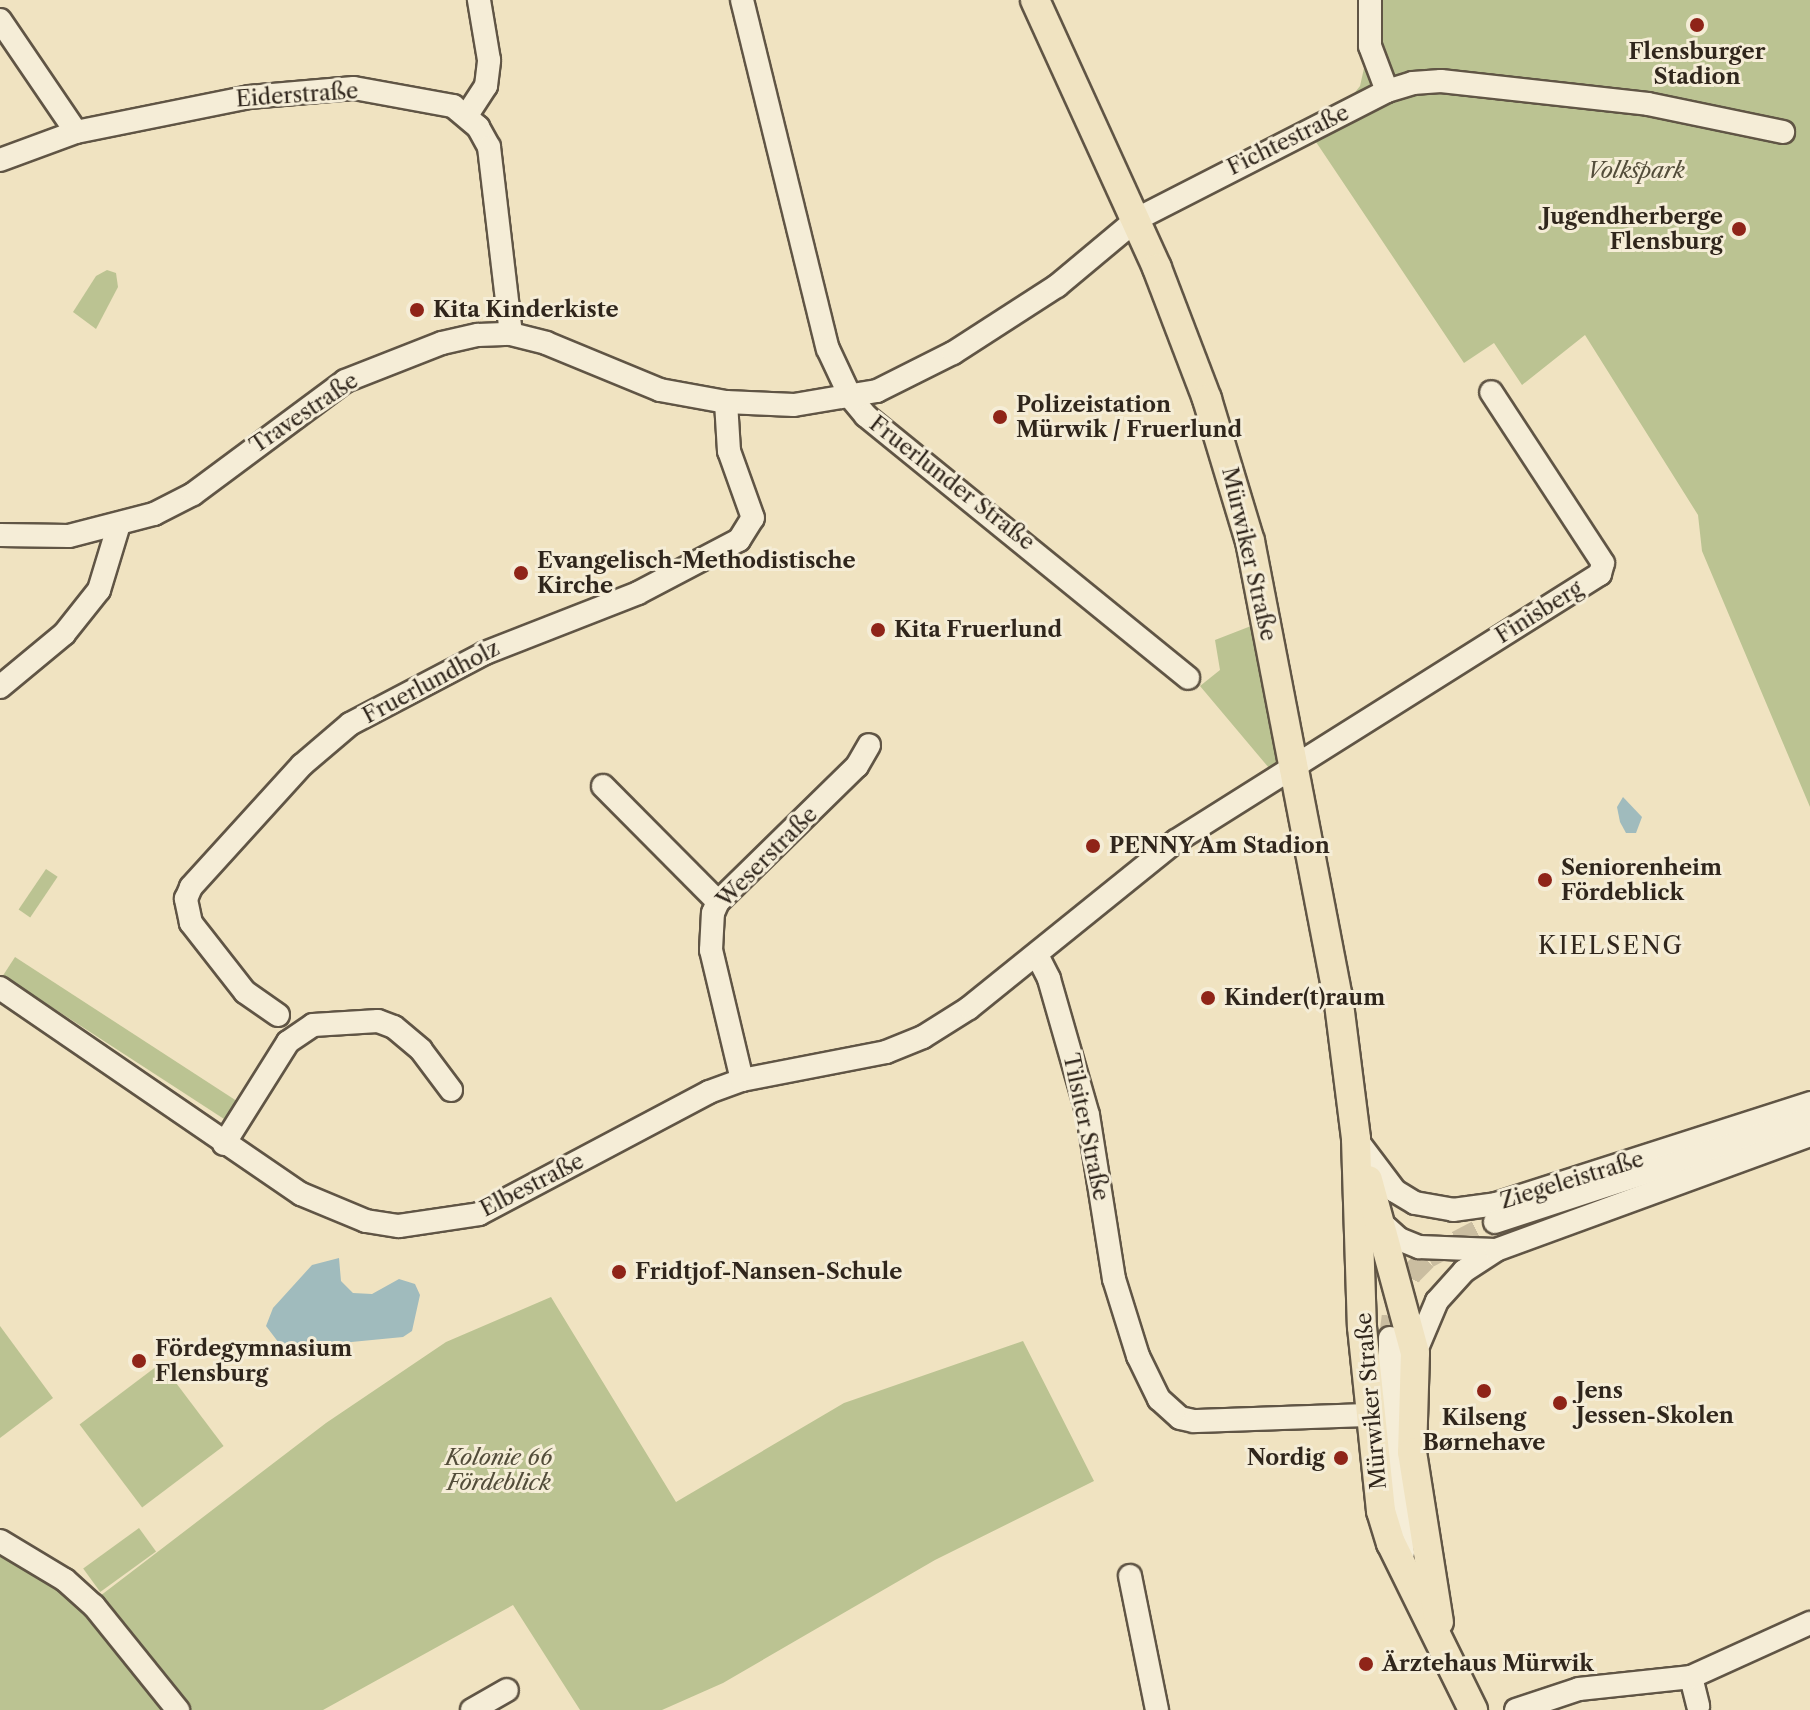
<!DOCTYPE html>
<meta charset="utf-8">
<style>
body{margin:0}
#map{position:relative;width:1810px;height:1710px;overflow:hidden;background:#f0e3c1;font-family:"Libre Caslon Text",serif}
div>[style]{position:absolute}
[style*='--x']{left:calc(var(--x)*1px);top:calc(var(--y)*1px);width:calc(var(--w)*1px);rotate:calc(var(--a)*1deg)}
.green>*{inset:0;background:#bbc392;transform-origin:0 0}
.water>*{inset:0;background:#a0bbbd}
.minor-tunnel>*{height:22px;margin-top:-11px;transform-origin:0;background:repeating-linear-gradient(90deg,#cabda0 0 22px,transparent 0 33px)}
.roads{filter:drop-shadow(2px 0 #605545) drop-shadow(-2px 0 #605545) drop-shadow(0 2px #605545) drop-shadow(0 -2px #605545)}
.minor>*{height:22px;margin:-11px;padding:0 11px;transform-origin:11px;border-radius:11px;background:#f5edd7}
.major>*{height:28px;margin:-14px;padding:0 14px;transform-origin:14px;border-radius:14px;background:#f0e3c1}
.dots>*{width:22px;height:22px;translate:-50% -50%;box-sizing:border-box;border:4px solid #f5edd7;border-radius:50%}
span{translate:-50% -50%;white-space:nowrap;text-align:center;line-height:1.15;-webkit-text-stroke:6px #f5edd7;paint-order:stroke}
.poi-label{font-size:22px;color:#30261c;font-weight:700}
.right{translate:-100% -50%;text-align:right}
.left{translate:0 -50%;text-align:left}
.street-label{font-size:22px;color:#30261c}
.park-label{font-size:22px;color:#534d3a;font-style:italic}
.neighbourhood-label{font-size:24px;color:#30261c;letter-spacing:2px}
</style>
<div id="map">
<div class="green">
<div style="clip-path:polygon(1369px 0,1810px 0,1810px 807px,1702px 551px,1698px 515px,1585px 335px,1522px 385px,1494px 343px,1464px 363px,1316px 142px,1360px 86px,1369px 46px)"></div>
<div style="clip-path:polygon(107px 270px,116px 273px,118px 287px,96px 329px,73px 312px,96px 276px)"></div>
<div style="clip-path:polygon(1251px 626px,1278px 761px,1269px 768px,1200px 686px,1220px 670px,1215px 640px)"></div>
<div style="left:46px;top:869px;width:14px;height:49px;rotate:34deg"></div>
<div style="left:15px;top:957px;width:264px;height:22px;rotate:33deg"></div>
<div style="clip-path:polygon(551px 1297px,676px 1502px,844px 1403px,1023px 1341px,1094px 1481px,935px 1560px,723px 1683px,662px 1710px,580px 1710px,513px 1605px,323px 1710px,0 1710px,0 1536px,100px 1596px,326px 1423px,446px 1342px)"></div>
<div style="clip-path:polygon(0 1326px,53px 1398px,0 1438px)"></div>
<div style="left:161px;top:1363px;width:104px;height:102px;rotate:53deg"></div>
<div style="left:139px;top:1528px;width:29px;height:69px;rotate:54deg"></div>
</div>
<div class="water">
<div style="clip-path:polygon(1623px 797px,1642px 817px,1636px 833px,1626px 833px,1620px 822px,1617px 807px)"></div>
<div style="clip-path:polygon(339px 1258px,341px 1281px,353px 1293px,372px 1294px,399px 1279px,415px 1284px,420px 1295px,412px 1331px,403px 1337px,341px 1343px,314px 1355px,285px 1351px,266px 1326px,273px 1308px,312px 1265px)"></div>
</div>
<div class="minor-tunnel">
<div style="--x:1390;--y:1338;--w:31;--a:-83"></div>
<div style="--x:1394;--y:1307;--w:36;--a:-63"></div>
<div style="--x:1410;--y:1275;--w:25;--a:-45"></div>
<div style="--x:1428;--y:1257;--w:76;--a:-27.6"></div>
</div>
<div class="roads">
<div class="minor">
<div style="--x:742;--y:0;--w:359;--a:76.2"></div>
<div style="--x:828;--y:349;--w:54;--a:64.9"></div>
<div style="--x:851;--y:398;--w:23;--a:50"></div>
<div style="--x:866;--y:416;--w:415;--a:39.1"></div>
<div style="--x:1370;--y:0;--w:46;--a:90"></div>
<div style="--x:1370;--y:46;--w:48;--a:69.3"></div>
<div style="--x:0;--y:20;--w:135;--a:55.8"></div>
<div style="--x:467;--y:115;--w:35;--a:-57"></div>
<div style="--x:486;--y:86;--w:26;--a:-83"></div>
<div style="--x:489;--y:60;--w:61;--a:-99.5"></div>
<div style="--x:0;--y:160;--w:81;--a:-20.2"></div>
<div style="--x:76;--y:132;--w:177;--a:-11.4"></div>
<div style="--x:249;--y:97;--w:105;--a:-4.9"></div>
<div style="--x:354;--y:88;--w:101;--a:10.3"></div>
<div style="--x:453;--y:106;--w:33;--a:40"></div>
<div style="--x:478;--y:127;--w:23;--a:61"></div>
<div style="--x:489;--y:147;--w:188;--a:83.3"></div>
<div style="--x:0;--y:535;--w:69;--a:0.8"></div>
<div style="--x:69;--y:536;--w:88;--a:-14.5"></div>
<div style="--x:154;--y:514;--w:44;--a:-27.1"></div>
<div style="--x:193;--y:494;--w:189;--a:-36.6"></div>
<div style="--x:345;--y:381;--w:104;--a:-21.4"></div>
<div style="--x:442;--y:343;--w:37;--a:-13"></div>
<div style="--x:478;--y:335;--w:33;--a:-2"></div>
<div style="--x:511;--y:334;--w:36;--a:14"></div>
<div style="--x:546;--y:343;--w:123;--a:22.4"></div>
<div style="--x:660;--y:390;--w:67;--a:10.3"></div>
<div style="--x:726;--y:402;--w:68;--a:2.5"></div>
<div style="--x:794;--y:405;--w:84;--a:-9.6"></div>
<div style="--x:877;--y:391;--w:85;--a:-26.6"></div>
<div style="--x:953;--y:353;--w:124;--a:-32.8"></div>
<div style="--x:1057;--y:286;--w:104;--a:-39.9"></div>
<div style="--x:1137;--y:219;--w:281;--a:-27.1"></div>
<div style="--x:1387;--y:91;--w:27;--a:-17"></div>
<div style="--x:1413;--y:83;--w:28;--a:-4"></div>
<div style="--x:1441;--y:81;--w:208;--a:6.3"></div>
<div style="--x:1648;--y:104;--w:138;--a:11.7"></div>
<div style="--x:0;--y:687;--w:83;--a:-39.6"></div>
<div style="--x:64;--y:634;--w:56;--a:-51.5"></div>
<div style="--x:99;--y:590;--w:69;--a:-73.1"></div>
<div style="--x:603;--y:786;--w:163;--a:45.2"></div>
<div style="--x:1037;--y:955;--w:27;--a:63"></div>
<div style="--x:1049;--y:979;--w:141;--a:74"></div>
<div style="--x:1088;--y:1115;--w:166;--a:81"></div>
<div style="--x:1114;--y:1279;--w:81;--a:72.7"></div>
<div style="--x:1138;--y:1356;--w:48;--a:64"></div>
<div style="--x:1159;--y:1399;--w:28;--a:42"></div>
<div style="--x:1180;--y:1418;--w:14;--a:12"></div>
<div style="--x:1194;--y:1421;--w:176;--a:-2"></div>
<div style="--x:0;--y:988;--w:365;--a:34.4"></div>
<div style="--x:301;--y:1194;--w:70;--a:22.6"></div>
<div style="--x:366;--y:1221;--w:33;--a:9"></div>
<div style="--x:399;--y:1226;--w:81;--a:-8.5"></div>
<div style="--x:479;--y:1214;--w:260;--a:-27.9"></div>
<div style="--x:709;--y:1092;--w:35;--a:-20"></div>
<div style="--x:742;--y:1080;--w:147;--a:-11"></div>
<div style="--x:886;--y:1052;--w:40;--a:-22"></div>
<div style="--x:923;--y:1037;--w:54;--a:-32.2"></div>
<div style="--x:969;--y:1008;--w:266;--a:-38.9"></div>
<div style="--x:1176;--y:841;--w:501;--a:-32.2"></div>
<div style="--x:1600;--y:574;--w:11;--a:-75"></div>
<div style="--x:1603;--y:563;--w:204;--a:-123.2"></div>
<div style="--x:278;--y:1015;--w:40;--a:-145.1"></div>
<div style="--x:245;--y:992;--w:88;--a:-128"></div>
<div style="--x:191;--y:923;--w:25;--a:-102"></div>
<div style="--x:186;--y:899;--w:13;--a:-67"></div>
<div style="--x:191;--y:887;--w:165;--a:-47.7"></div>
<div style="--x:302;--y:765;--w:63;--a:-40.5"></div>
<div style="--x:350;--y:724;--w:153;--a:-27.7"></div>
<div style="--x:485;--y:653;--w:164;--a:-21.4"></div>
<div style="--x:638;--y:593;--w:114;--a:-27.7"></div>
<div style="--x:739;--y:540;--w:26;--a:-58"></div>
<div style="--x:753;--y:518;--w:71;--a:-109.7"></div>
<div style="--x:729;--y:451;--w:49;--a:-93.5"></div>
<div style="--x:742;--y:1080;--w:134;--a:-103.4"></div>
<div style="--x:711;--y:950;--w:37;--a:-87"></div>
<div style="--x:713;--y:913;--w:12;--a:-66"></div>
<div style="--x:718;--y:902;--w:194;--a:-44.4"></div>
<div style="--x:857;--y:766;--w:24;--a:-60"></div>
<div style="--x:1356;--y:1139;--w:65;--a:53.1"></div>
<div style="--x:1395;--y:1191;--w:23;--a:31"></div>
<div style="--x:1415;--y:1203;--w:39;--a:10"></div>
<div style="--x:1453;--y:1210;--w:43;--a:-7.9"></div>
<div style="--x:1496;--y:1204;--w:330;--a:-17.8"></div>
<div style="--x:224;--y:1144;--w:120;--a:-57.9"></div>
<div style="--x:288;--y:1042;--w:30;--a:-34"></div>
<div style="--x:313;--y:1025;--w:65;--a:-3.5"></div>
<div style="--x:378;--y:1021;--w:17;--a:21"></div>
<div style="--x:394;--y:1027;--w:35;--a:40"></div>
<div style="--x:421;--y:1050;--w:50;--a:53.1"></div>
<div style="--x:1378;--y:1220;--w:28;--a:42"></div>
<div style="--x:1399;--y:1239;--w:22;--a:22"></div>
<div style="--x:1419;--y:1247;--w:76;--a:2.3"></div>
<div style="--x:1495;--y:1222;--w:331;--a:-18.1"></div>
<div style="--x:1390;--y:1338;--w:88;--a:90"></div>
<div style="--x:1390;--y:1426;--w:127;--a:84.1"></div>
<div style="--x:1415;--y:1353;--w:56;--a:-67.1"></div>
<div style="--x:1437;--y:1301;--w:40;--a:-48"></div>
<div style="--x:1464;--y:1271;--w:38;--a:-33"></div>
<div style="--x:1496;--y:1250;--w:334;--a:-20.1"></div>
<div style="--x:0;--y:1541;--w:76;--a:31"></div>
<div style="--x:65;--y:1580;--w:39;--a:42"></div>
<div style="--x:94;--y:1606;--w:134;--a:51.1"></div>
<div style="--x:1130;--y:1576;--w:137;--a:78.6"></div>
<div style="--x:1691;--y:1677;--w:30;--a:76"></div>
<div style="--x:472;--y:1710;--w:40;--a:-29.7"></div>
<div style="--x:1516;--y:1710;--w:66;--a:-18.4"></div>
<div style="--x:1579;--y:1689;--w:113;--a:-6.1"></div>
<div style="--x:1691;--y:1677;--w:131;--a:-24.4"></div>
</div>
<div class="major">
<div style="--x:1035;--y:0;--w:294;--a:65.5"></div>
<div style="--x:1157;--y:268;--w:140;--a:69.1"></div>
<div style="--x:1207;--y:399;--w:148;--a:73.2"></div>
<div style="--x:1250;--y:541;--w:463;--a:79.1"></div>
<div style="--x:1338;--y:996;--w:144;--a:82.8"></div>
<div style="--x:1356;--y:1139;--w:188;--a:88.2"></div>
<div style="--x:1362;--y:1327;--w:185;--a:84.1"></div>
<div style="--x:1381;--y:1511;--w:34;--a:73"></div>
<div style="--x:1391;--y:1543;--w:186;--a:63.8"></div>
<div style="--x:1368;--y:1180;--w:179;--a:74.8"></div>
<div style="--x:1415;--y:1353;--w:99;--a:91.7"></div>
<div style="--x:1412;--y:1452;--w:172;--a:81"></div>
</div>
</div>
<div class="dots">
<div style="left:1697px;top:25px;background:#8f2418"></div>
<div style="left:1739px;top:229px;background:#8f2418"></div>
<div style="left:417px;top:310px;background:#8f2418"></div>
<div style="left:1000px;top:417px;background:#8f2418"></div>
<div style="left:521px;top:573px;background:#8f2418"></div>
<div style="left:878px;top:630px;background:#8f2418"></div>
<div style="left:1093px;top:846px;background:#8f2418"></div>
<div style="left:1545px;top:880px;background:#8f2418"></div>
<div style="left:1208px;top:998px;background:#8f2418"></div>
<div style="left:619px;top:1272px;background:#8f2418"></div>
<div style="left:139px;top:1361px;background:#8f2418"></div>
<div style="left:1484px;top:1391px;background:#8f2418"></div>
<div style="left:1560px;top:1403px;background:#8f2418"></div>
<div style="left:1341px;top:1458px;background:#8f2418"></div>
<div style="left:1366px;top:1664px;background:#8f2418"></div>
</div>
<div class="poi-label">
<span style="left:1697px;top:64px">Flensburger<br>Stadion</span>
<span class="right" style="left:1723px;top:229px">Jugendherberge<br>Flensburg</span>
<span class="left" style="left:433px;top:310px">Kita Kinderkiste</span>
<span class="left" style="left:1016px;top:417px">Polizeistation<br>Mürwik / Fruerlund</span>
<span class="left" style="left:537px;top:573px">Evangelisch-Methodistische<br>Kirche</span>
<span class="left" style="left:894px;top:630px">Kita Fruerlund</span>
<span class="left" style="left:1109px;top:846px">PENNY Am Stadion</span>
<span class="left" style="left:1561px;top:880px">Seniorenheim<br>Fördeblick</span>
<span class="left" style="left:1224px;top:998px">Kinder(t)raum</span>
<span class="left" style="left:635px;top:1272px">Fridtjof-Nansen-Schule</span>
<span class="left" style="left:155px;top:1361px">Fördegymnasium<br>Flensburg</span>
<span class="left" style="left:1576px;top:1403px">Jens<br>Jessen-Skolen</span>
<span style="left:1484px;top:1430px">Kilseng<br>Børnehave</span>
<span class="right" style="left:1325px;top:1458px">Nordig</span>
<span class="left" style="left:1382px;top:1664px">Ärztehaus Mürwik</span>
</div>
<div class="street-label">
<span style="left:297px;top:95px;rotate:-4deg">Eiderstraße</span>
<span style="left:1288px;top:140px;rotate:-26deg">Fichtestraße</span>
<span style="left:304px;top:413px;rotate:-34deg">Travestraße</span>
<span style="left:952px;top:483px;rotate:38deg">Fruerlunder Straße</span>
<span style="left:1249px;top:554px;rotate:77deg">Mürwiker Straße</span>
<span style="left:1539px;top:612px;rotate:-32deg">Finisberg</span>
<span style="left:431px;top:682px;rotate:-28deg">Fruerlundholz</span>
<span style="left:767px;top:857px;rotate:-45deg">Weserstraße</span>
<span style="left:1086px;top:1127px;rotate:78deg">Tilsiter Straße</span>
<span style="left:1572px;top:1180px;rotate:-17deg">Ziegeleistraße</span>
<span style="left:532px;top:1185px;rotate:-27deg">Elbestraße</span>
<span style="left:1371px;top:1401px;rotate:-95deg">Mürwiker Straße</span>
</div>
<div class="park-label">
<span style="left:1636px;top:171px">Volkspark</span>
<span style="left:499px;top:1470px">Kolonie 66<br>Fördeblick</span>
</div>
<div class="neighbourhood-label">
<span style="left:1611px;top:946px">KIELSENG</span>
</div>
</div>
